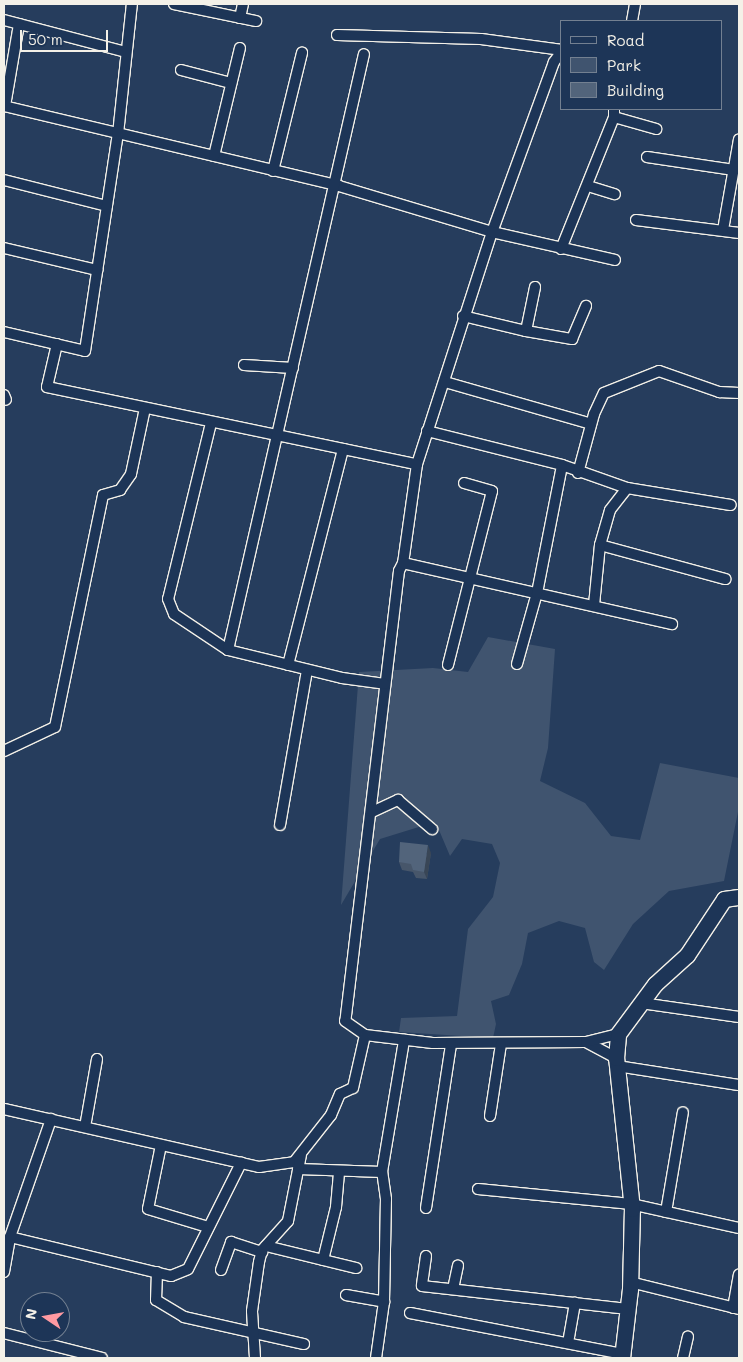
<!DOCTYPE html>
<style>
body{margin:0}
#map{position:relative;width:743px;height:1362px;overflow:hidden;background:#263d5d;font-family:Mali,sans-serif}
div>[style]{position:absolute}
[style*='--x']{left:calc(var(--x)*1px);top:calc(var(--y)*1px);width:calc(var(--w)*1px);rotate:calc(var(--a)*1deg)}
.green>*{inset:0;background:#40546f}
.roads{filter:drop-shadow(1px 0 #f4f1e8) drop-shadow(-1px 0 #f4f1e8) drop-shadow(0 1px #f4f1e8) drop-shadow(0 -1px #f4f1e8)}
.street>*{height:10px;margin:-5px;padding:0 5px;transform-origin:5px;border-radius:5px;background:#1d3557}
.secondary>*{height:15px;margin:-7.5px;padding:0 7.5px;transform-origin:7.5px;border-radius:7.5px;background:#1d3557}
.wall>*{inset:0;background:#47566a}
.shaded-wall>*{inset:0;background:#394656}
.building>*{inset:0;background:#52647b}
span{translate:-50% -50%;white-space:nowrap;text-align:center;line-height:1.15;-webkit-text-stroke:4px #1d3557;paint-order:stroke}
.frame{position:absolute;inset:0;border:5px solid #f4f1e8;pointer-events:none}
.legend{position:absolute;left:560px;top:20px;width:162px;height:90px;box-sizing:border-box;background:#1d3557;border:1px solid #738091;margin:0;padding:6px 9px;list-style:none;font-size:15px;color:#f4f1e8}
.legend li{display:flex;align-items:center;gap:10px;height:25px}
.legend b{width:25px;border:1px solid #738091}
.north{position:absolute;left:20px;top:1292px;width:50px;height:50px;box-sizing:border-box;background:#1d3557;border:1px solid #738091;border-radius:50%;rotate:282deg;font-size:14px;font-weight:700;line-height:20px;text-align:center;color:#f4f1e8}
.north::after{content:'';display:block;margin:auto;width:18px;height:22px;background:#ff9aa2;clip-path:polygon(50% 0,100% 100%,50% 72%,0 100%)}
.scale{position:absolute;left:20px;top:30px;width:88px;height:22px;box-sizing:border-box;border:2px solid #f4f1e8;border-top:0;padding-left:6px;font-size:15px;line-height:18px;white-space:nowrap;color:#f4f1e8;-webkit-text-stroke:4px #1d3557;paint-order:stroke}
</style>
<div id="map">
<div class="green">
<div style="clip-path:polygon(488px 637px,555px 649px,548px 748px,540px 781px,585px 803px,611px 836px,640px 840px,660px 763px,739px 778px,739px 807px,724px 881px,669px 891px,633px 924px,604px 970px,594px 962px,585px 928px,559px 921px,528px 933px,522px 964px,509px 995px,491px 1001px,496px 1024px,493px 1038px,399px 1032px,401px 1018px,457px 1016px,468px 929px,493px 897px,500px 863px,492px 844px,462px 839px,450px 856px,436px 823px,422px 826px,380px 839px,341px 905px,359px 672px,433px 668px,468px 672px)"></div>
</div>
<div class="roads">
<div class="street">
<div style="--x:174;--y:4;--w:84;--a:11.7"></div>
<div style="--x:240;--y:18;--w:14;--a:-78"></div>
<div style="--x:4;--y:20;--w:126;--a:14.7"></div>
<div style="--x:632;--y:21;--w:17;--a:-80"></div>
<div style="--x:337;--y:35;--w:144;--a:1.6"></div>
<div style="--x:481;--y:39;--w:82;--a:7.7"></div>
<div style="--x:562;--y:51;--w:14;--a:126"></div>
<div style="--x:554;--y:62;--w:181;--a:110"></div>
<div style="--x:492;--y:232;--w:244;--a:107.9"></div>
<div style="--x:417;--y:464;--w:100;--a:98"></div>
<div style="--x:403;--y:563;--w:9;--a:117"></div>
<div style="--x:399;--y:571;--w:453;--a:96.8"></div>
<div style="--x:345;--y:1021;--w:24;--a:35"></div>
<div style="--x:365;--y:1035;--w:68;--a:6.7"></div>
<div style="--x:433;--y:1043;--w:153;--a:-0.4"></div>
<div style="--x:586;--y:1042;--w:34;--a:28"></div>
<div style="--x:181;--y:70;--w:52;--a:14.6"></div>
<div style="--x:4;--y:106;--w:344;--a:13.4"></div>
<div style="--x:339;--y:186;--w:160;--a:16.7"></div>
<div style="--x:492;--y:232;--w:126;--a:12.8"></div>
<div style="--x:5;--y:106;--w:83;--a:-80.3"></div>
<div style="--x:614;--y:117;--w:44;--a:15.9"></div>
<div style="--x:214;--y:156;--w:111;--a:-76.5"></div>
<div style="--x:647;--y:157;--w:88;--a:8.5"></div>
<div style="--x:273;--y:171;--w:122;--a:-76.2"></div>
<div style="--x:4;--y:180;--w:106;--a:14.2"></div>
<div style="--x:588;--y:186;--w:28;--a:17"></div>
<div style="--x:636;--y:220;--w:104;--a:7.2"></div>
<div style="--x:723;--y:230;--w:92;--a:-80"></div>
<div style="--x:4;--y:248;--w:96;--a:13.3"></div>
<div style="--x:561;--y:249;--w:142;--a:-68.1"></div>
<div style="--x:614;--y:117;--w:8;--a:-90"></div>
<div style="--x:463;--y:316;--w:65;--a:13.4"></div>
<div style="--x:526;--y:331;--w:45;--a:-78.4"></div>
<div style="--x:526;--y:331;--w:47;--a:9.9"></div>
<div style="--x:572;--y:339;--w:36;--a:-67"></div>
<div style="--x:4;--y:332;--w:83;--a:13.2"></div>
<div style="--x:85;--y:351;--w:219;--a:-81.4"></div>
<div style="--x:118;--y:134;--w:131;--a:-83.9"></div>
<div style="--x:57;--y:344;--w:44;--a:103.1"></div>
<div style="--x:47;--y:387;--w:378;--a:11.8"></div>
<div style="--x:244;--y:365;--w:49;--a:3.5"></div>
<div style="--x:445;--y:382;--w:152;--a:16"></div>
<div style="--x:4;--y:395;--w:5;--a:68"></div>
<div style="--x:211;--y:423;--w:181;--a:103.7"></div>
<div style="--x:168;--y:599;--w:16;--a:68"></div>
<div style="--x:174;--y:614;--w:65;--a:33.7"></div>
<div style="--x:228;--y:650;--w:117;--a:13.8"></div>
<div style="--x:342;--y:678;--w:43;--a:7.9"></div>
<div style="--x:427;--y:431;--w:139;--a:14.1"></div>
<div style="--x:562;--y:465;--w:69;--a:19.5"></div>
<div style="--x:627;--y:488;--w:105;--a:9.3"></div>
<div style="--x:578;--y:473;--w:61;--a:-74.8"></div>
<div style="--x:594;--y:414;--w:23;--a:-65"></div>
<div style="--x:604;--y:393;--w:59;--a:-21.8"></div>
<div style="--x:659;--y:371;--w:64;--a:19.3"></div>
<div style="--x:719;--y:392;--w:20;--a:3"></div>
<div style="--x:600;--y:545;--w:130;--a:15.2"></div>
<div style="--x:403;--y:563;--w:276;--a:12.8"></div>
<div style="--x:594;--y:605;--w:60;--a:-84.3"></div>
<div style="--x:600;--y:545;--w:36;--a:-74"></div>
<div style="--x:610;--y:510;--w:28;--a:-52"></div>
<div style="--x:228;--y:650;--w:611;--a:-77.15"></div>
<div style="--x:517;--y:664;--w:74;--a:-74.3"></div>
<div style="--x:537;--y:593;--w:130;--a:-78.9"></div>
<div style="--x:288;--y:665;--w:223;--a:-75.7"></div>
<div style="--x:448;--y:665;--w:179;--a:-75.8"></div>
<div style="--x:492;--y:491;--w:29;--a:-164"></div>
<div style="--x:4;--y:751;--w:56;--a:-25.2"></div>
<div style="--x:55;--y:727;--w:237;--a:-78.3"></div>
<div style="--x:103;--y:495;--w:18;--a:-16"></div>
<div style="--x:120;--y:490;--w:19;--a:-55"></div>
<div style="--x:131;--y:474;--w:67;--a:-78"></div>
<div style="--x:372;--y:812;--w:29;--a:-25"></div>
<div style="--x:398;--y:800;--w:45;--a:40.5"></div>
<div style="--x:280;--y:825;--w:157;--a:-80.1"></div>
<div style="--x:641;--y:1003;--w:99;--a:8.1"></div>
<div style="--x:586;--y:1042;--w:33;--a:-14"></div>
<div style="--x:617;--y:1066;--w:123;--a:8.9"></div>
<div style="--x:4;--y:1109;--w:262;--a:12.8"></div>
<div style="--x:259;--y:1167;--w:35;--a:-8"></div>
<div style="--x:294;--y:1162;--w:60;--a:-51.8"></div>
<div style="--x:331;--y:1115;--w:23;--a:-67"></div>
<div style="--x:340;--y:1094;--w:14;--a:-25"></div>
<div style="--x:353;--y:1088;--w:54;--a:-77.2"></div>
<div style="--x:490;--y:1116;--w:73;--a:-81.3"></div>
<div style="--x:85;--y:1127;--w:69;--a:-80"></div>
<div style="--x:161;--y:1145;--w:65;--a:101.5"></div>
<div style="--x:148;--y:1209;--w:63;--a:16.7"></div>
<div style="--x:298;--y:1169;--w:84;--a:2"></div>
<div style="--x:478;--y:1189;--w:154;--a:5.6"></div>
<div style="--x:631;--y:1204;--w:111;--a:12.5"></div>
<div style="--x:426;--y:1208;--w:166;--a:-81.3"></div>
<div style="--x:666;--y:1212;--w:101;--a:-80.4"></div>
<div style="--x:10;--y:1237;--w:166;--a:13.6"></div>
<div style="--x:171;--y:1276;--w:18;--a:-22"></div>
<div style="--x:188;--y:1269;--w:119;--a:-63.4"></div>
<div style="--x:266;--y:1246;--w:93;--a:13.7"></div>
<div style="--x:426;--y:1256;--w:30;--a:98"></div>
<div style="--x:422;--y:1286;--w:207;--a:6.4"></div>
<div style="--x:323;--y:1260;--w:55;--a:-76.2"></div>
<div style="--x:336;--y:1207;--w:34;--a:-85"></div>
<div style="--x:221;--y:1270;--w:30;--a:-70"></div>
<div style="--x:231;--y:1242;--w:33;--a:18"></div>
<div style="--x:4;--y:1272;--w:36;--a:-80"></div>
<div style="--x:10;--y:1237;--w:125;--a:-70.8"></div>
<div style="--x:157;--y:1272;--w:28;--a:92"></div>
<div style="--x:156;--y:1300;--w:33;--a:31"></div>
<div style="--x:184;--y:1317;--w:123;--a:12.7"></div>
<div style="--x:630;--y:1282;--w:112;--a:13.9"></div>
<div style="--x:453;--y:1289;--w:24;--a:-78"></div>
<div style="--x:346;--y:1295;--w:39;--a:10"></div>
<div style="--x:733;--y:1308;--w:34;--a:-80"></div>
<div style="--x:410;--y:1313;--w:216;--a:10.9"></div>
<div style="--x:4;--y:1333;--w:101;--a:14.3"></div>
<div style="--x:568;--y:1343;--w:41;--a:-80.1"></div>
<div style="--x:255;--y:1358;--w:47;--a:-93.7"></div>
<div style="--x:252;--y:1311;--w:49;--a:-81.9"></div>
<div style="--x:259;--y:1262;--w:12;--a:-76"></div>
<div style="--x:262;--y:1250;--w:39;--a:-48"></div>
<div style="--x:288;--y:1221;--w:67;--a:-78.9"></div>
<div style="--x:376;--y:1358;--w:57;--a:-81.9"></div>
<div style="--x:384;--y:1302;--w:103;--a:-88.9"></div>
<div style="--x:386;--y:1199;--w:27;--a:-98"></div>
<div style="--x:382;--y:1172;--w:134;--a:-80.5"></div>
<div style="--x:683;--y:1358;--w:22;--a:-77"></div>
</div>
<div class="secondary">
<div style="--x:622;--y:1358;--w:69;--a:-83.4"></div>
<div style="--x:630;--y:1289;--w:80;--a:-88.6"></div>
<div style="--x:632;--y:1209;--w:152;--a:-96"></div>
<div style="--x:616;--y:1058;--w:24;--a:-85"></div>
<div style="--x:618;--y:1034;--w:62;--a:-53.5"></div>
<div style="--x:655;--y:984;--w:43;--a:-42.2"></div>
<div style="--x:687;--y:955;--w:67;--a:-56.5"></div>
<div style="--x:724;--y:899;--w:15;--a:-8"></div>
</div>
</div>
<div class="wall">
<div style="clip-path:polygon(431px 853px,427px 879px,416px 878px,413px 872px,402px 870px,399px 862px)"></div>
</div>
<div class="shaded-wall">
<div style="clip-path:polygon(428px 845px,431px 853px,427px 879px,424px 872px)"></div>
</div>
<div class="building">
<div style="clip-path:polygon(400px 842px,428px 845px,424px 872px,413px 870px,411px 864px,399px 862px)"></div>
</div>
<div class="frame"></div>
<ul class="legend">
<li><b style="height:6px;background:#1d3557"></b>Road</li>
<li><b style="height:14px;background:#40546f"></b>Park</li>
<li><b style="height:14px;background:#52647b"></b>Building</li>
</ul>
<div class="north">N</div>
<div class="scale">50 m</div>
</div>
